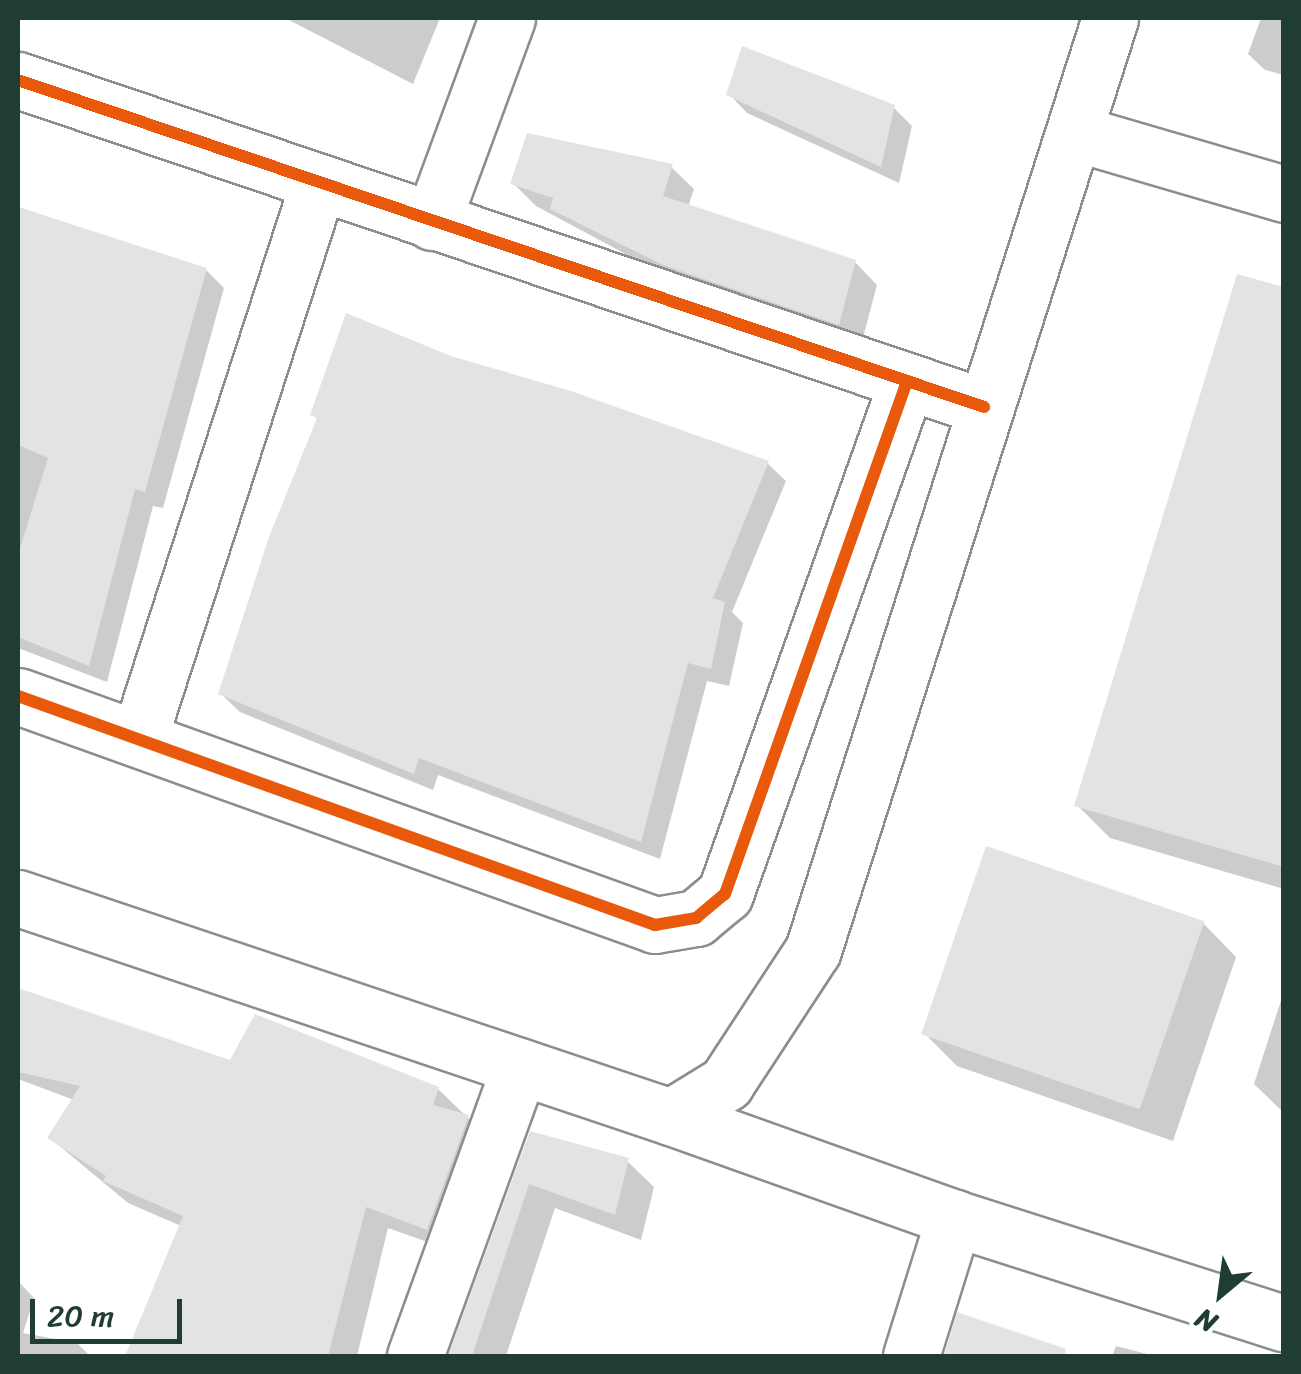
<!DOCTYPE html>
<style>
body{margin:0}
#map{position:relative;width:1301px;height:1374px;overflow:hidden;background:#fff;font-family:Sriracha,sans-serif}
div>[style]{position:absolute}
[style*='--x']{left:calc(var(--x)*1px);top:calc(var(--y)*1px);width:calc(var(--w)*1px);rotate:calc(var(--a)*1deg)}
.shadow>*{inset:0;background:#0003}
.building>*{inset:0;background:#e2e3e2;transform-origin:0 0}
.roads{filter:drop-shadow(2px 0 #898f8d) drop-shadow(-2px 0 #898f8d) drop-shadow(0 2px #898f8d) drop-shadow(0 -2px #898f8d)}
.minor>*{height:55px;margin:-27.5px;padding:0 27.5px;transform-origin:27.5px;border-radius:27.5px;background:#fff}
.major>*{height:55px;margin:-27.5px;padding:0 27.5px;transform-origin:27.5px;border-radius:27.5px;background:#fff}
.cycleway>*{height:12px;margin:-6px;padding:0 6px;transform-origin:6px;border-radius:6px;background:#e8590c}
span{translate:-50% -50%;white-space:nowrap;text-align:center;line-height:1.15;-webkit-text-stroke:10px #fff;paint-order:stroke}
.frame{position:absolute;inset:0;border:20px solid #1f3d34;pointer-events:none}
.north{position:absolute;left:1171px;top:1244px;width:100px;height:100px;-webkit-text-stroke:8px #fff;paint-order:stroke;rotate:209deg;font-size:28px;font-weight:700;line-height:40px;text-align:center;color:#1f3d34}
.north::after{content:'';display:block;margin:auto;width:35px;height:45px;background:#1f3d34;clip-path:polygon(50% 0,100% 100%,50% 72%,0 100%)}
.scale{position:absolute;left:30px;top:1299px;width:152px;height:45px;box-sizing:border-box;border:5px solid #1f3d34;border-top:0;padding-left:12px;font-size:30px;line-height:35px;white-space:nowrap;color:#1f3d34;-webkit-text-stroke:8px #fff;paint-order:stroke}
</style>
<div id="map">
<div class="shadow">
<div style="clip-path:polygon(285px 18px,440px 18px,413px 84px)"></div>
<div style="clip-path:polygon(1261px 18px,1284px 18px,1284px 75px,1265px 70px,1248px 54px)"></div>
<div style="clip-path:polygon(729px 94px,894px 108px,912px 126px,899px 183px,747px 113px)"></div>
<div style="clip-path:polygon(529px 136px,671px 167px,694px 189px,688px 207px,855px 262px,877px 285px,861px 345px,687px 287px,536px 206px,513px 183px)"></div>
<div style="clip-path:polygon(18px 207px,206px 270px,224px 288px,163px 508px,153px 506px,107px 682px,18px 648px)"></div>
<div style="clip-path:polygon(1284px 289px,1284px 889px,1110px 838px,1077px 805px)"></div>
<div style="clip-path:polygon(450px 359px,767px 463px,786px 481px,732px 612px,743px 623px,729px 686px,707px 681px,660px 859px,438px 775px,433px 790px,240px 712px,221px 694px,319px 420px,313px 414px)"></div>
<div style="clip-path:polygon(1203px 923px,1236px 957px,1173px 1141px,957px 1066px,924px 1033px)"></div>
<div style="clip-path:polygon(18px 991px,232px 1063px,438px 1089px,490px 1139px,450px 1250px,388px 1228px,357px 1356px,133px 1356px,181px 1226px,128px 1203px,50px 1138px,74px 1100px,18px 1079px)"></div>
<div style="clip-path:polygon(1284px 991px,1284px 1113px,1254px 1084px)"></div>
<div style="clip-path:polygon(531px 1134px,627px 1161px,654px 1187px,641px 1240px,555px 1208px,506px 1356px,451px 1356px)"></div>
<div style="clip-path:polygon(18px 1281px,34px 1298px,23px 1333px,77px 1343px,90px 1356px,18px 1356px)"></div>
<div style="clip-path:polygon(1116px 1346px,1155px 1356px,1112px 1356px)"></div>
</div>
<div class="building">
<div style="clip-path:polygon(742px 46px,895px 105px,881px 167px,726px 95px)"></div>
<div style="clip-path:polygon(527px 133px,673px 164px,663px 196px,856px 260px,839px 325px,663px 265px,550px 209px,553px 198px,510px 184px)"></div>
<div style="clip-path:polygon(18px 207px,207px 268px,145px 492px,135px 489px,89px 666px,18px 637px,18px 555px,48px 458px,18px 445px)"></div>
<div style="clip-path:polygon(1237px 274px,1284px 287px,1284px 867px,1074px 806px)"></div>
<div style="clip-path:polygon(346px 313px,451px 356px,571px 391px,769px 461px,713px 598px,725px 602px,711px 669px,688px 663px,641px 842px,419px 758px,414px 774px,218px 694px,269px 537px,317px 418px,310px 415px)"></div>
<div style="left:986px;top:846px;width:231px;height:199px;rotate:19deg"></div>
<div style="clip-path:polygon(18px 988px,230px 1060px,255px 1014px,439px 1087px,433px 1105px,469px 1115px,427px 1230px,366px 1207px,328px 1356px,125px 1356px,183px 1216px,103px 1181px,106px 1176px,47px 1138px,80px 1086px,18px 1072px)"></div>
<div style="clip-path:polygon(530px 1131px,629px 1158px,615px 1215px,529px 1184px,472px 1356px,448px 1356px)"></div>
<div style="clip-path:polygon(957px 1312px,1066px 1349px,1065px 1356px,944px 1356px)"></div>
</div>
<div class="roads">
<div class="minor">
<div style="--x:18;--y:80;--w:1020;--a:18.7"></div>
<div style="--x:1076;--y:133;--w:217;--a:16.3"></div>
<div style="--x:432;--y:222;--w:217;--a:-69.8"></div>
<div style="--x:18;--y:696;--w:677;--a:19.77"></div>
<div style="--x:655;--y:925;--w:42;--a:-9.7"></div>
<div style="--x:696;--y:918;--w:38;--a:-40"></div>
<div style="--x:725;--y:894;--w:541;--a:-70.46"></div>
<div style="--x:139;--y:738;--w:582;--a:-72.09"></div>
<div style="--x:671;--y:1117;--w:300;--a:19.6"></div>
<div style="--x:954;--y:1218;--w:346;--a:17.7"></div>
<div style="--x:415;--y:1356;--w:308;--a:-70.1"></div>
<div style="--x:911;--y:1356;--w:145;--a:-72.7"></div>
</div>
<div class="major">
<div style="--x:18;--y:898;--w:689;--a:18.54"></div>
<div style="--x:671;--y:1117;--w:65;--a:-31.7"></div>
<div style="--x:726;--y:1083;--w:159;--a:-56.8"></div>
<div style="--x:813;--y:950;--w:978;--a:-72.32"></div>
</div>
</div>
<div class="cycleway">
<div style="--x:18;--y:80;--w:1020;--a:18.7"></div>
<div style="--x:18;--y:696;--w:677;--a:19.77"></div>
<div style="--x:655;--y:925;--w:42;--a:-9.7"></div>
<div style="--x:696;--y:918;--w:38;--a:-40"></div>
<div style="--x:725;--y:894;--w:541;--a:-70.46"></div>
</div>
<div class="frame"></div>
<div class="north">N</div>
<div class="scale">20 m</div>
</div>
